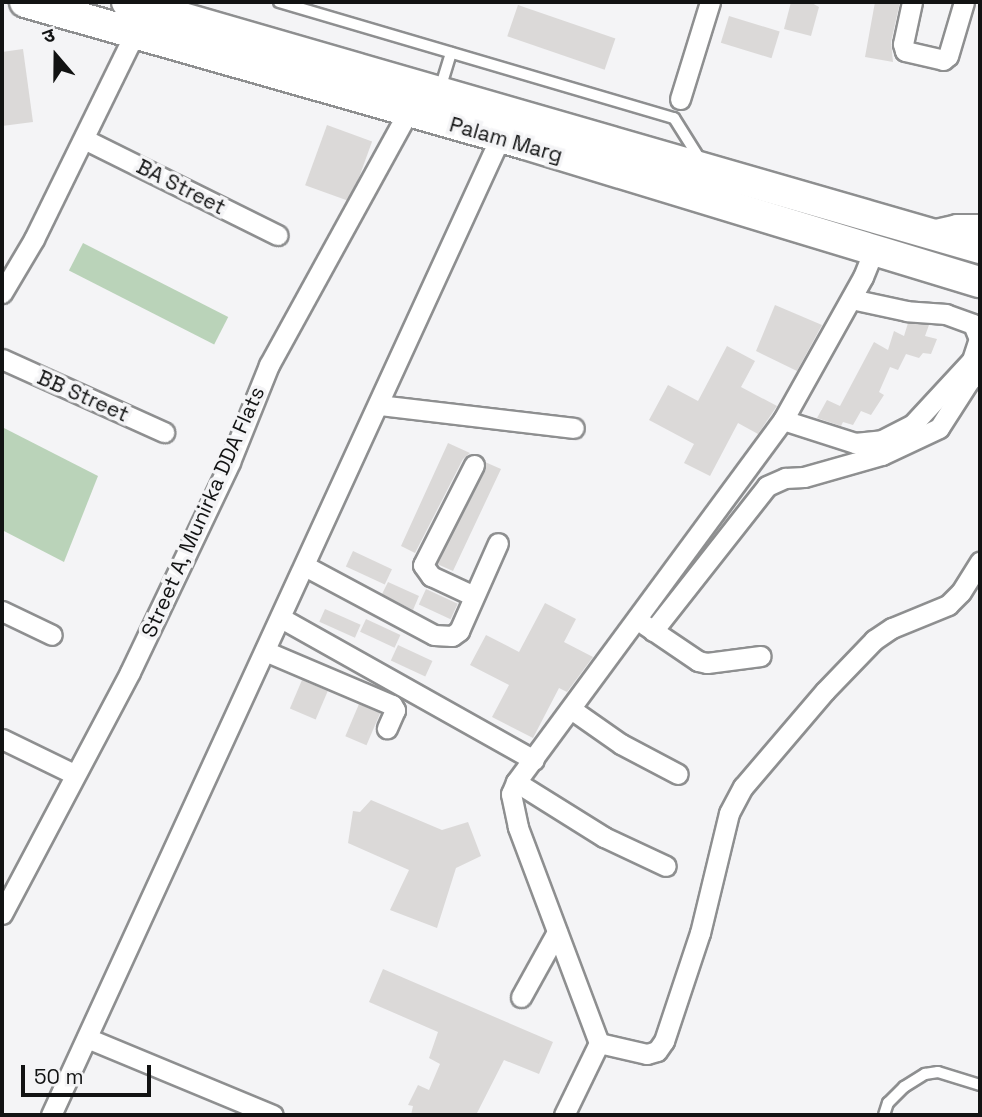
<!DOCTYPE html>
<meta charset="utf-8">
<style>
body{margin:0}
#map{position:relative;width:982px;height:1117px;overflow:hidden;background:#f4f4f6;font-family:"Space Grotesk","Noto Sans Devanagari",sans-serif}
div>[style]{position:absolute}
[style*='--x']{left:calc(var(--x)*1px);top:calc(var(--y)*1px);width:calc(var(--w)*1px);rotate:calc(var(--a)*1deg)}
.green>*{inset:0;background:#bad3b9;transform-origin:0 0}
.building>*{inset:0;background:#dbd9d8;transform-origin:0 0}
.roads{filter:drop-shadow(2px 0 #8e8f90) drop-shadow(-2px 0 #8e8f90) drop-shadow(0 2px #8e8f90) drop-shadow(0 -2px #8e8f90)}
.lane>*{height:10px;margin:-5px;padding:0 5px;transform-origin:5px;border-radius:5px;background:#fff}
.street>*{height:19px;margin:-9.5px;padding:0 9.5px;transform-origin:9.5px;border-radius:9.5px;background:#fff}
.secondary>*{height:26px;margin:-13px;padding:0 13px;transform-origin:13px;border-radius:13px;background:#fff}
.primary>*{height:30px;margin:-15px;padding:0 15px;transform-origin:15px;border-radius:15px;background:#fff}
span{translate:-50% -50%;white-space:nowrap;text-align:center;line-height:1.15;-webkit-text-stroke:7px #f4f4f6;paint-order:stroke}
.street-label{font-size:21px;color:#121313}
.frame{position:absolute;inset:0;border:4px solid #121313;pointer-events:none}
.north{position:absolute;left:21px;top:21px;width:70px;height:70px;-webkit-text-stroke:5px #f4f4f6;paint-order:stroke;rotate:340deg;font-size:19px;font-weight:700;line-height:28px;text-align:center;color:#121313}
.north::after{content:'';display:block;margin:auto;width:24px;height:32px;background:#121313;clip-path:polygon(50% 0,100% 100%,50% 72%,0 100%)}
.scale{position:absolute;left:21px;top:1065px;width:130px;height:32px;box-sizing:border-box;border:4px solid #121313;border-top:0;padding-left:9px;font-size:21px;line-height:24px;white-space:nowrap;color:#121313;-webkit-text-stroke:5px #f4f4f6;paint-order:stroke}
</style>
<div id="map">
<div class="green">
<div style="left:83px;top:243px;width:163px;height:31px;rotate:27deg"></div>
<div style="clip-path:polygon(2px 427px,98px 476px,64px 562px,2px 530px)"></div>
</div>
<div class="building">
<div style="clip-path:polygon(791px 2px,810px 2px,819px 7px,811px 36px,784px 29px)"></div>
<div style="clip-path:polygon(875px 2px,900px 2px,891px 42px,893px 62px,865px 57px)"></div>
<div style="left:518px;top:5px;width:103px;height:33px;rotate:19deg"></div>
<div style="left:729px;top:16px;width:53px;height:28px;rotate:17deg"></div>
<div style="clip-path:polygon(23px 49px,33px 122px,2px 126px,2px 52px)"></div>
<div style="left:327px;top:125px;width:48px;height:64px;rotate:20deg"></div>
<div style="clip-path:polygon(775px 305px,822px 325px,797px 371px,756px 351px)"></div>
<div style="clip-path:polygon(908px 323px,929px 325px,925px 336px,937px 339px,931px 354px,923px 353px,919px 358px,906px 354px,898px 370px,890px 367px,879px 392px,884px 395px,871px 415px,861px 411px,853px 425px,843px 422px,841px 426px,817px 418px,827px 400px,840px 406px,874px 342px,888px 350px,894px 331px,904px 336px)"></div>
<div style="clip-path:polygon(727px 346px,755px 361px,741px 387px,777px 406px,758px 434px,738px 423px,710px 476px,684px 463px,694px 444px,649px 420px,668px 385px,698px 401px)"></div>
<div style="clip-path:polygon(448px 443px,470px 453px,463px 459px,415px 553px,401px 546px)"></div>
<div style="clip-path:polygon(485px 462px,501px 469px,453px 571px,437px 564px,485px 471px)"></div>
<div style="left:353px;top:551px;width:43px;height:17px;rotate:25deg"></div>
<div style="clip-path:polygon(388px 582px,419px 596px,413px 610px,382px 594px)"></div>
<div style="left:426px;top:589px;width:35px;height:17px;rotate:25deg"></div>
<div style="clip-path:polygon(545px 603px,576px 619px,564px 642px,593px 657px,567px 692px,559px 688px,533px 738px,492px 717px,509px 685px,470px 665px,486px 635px,519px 652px)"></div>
<div style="left:325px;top:609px;width:39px;height:14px;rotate:24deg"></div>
<div style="left:366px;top:619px;width:38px;height:14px;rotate:25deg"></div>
<div style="left:398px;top:645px;width:38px;height:17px;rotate:25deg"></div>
<div style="left:302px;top:680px;width:28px;height:31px;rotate:23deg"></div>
<div style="left:359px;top:704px;width:23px;height:35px;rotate:23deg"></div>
<div style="clip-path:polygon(371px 800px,442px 830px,468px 822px,481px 856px,456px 868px,437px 928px,390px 910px,409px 870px,348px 843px,353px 811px,360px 812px)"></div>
<div style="clip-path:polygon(383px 969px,553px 1042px,539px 1074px,504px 1060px,476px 1115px,411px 1115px,413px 1106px,408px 1105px,418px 1085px,429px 1090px,440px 1064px,429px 1058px,438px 1032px,369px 1002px)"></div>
</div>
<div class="roads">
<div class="lane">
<div style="--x:279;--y:2;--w:412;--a:16.4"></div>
<div style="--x:674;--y:118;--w:51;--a:57.9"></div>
<div style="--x:440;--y:89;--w:38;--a:-73"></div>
<div style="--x:884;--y:1115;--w:13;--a:-72"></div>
<div style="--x:888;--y:1103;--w:23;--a:-45"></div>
<div style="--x:904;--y:1087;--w:25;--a:-32"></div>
<div style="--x:925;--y:1074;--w:13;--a:-9"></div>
<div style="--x:938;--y:1072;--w:44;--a:17.2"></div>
</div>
<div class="street">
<div style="--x:912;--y:2;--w:43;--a:102.1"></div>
<div style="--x:903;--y:44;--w:7;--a:74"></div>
<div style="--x:905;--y:51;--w:39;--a:13"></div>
<div style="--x:943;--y:60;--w:6;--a:-39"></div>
<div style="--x:948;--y:56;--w:56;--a:-73.5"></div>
<div style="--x:680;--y:99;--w:102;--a:-72.8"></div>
<div style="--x:84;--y:139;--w:216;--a:26.4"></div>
<div style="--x:2;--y:293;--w:63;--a:-59.3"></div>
<div style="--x:34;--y:239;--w:229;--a:-63.9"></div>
<div style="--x:2;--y:359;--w:178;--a:24.3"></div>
<div style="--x:379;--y:405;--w:196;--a:6.7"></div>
<div style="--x:783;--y:420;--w:76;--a:17.7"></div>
<div style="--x:855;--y:443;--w:27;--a:-6"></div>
<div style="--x:882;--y:440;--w:34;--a:-27"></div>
<div style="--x:912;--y:425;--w:88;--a:-47.3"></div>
<div style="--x:972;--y:360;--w:22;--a:-72"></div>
<div style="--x:979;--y:339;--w:16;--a:-112"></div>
<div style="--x:973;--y:324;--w:29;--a:-160"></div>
<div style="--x:946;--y:314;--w:39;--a:-176"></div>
<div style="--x:907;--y:311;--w:57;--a:-167.9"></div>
<div style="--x:474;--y:465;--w:112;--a:117"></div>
<div style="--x:423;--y:565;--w:14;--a:54"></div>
<div style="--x:431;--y:576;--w:47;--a:24.9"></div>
<div style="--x:305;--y:566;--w:146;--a:28.1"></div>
<div style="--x:434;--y:635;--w:18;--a:3"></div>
<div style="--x:452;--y:636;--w:9;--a:-36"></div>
<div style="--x:459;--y:631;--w:96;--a:-66.1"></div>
<div style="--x:2;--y:611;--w:55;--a:25.6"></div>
<div style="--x:281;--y:618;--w:290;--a:29.3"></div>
<div style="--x:645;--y:625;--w:64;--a:34.2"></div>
<div style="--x:698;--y:661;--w:9;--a:13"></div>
<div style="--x:707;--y:663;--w:54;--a:-7.4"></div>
<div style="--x:653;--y:631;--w:184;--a:-51.8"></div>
<div style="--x:767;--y:486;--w:20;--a:-24"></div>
<div style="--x:785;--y:478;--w:19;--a:-3"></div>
<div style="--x:804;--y:477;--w:81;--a:-15.8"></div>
<div style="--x:882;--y:455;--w:63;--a:-25.3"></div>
<div style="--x:939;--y:428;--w:56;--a:-57.4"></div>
<div style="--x:969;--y:381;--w:15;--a:-42"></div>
<div style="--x:265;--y:651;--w:138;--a:23"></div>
<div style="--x:392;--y:705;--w:6;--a:59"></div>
<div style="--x:395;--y:710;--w:20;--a:114"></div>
<div style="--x:571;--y:709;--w:61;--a:35"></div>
<div style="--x:621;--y:744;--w:64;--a:27.8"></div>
<div style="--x:2;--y:739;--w:80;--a:25.9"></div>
<div style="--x:516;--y:782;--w:104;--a:32"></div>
<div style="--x:604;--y:837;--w:68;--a:25.1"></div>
<div style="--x:2;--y:914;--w:274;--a:-62.1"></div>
<div style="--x:130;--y:672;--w:233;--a:-64.5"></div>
<div style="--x:230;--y:462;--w:105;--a:-68.1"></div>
<div style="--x:269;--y:365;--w:289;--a:-61.2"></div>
<div style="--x:521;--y:997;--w:74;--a:-61"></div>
<div style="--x:87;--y:1038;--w:201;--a:22.5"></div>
<div style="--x:599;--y:1043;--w:49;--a:12.9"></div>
<div style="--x:647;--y:1054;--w:10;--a:-17"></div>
<div style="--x:657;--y:1051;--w:12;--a:-55"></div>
<div style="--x:664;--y:1041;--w:114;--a:-71.6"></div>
<div style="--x:700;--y:933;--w:123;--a:-76.4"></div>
<div style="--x:729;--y:813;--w:30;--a:-62"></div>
<div style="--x:743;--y:787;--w:126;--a:-49.5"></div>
<div style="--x:825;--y:691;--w:71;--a:-46.1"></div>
<div style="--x:874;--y:640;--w:22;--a:-34"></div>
<div style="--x:892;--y:628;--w:61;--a:-22.3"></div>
<div style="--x:948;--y:605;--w:18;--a:-45"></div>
<div style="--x:961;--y:592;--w:36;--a:-58"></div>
<div style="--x:51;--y:1115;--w:1075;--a:-65.32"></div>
<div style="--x:564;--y:1115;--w:80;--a:-64.1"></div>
<div style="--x:599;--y:1043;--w:231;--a:-110.6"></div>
<div style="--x:518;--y:827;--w:34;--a:-102"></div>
<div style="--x:511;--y:794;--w:13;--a:-67"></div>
<div style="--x:516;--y:782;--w:450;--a:-53.6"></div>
<div style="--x:783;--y:420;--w:164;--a:-60.8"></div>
<div style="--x:863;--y:277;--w:29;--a:-68"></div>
</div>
<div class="secondary">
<div style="--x:932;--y:234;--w:26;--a:-13"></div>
<div style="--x:957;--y:228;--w:23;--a:0"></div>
</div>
<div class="primary">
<div style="--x:25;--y:2;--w:520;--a:15.85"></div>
<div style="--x:525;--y:144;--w:475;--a:16.9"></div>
<div style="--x:127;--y:2;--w:888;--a:16.09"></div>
</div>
</div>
<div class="street-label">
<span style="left:506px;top:140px;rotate:16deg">Palam Marg</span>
<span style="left:181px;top:187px;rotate:27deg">BA Street</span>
<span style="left:83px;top:396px;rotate:24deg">BB Street</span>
<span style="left:203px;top:512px;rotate:-66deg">Street A, Munirka DDA Flats</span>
</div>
<div class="frame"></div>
<div class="north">उ</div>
<div class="scale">50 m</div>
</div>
